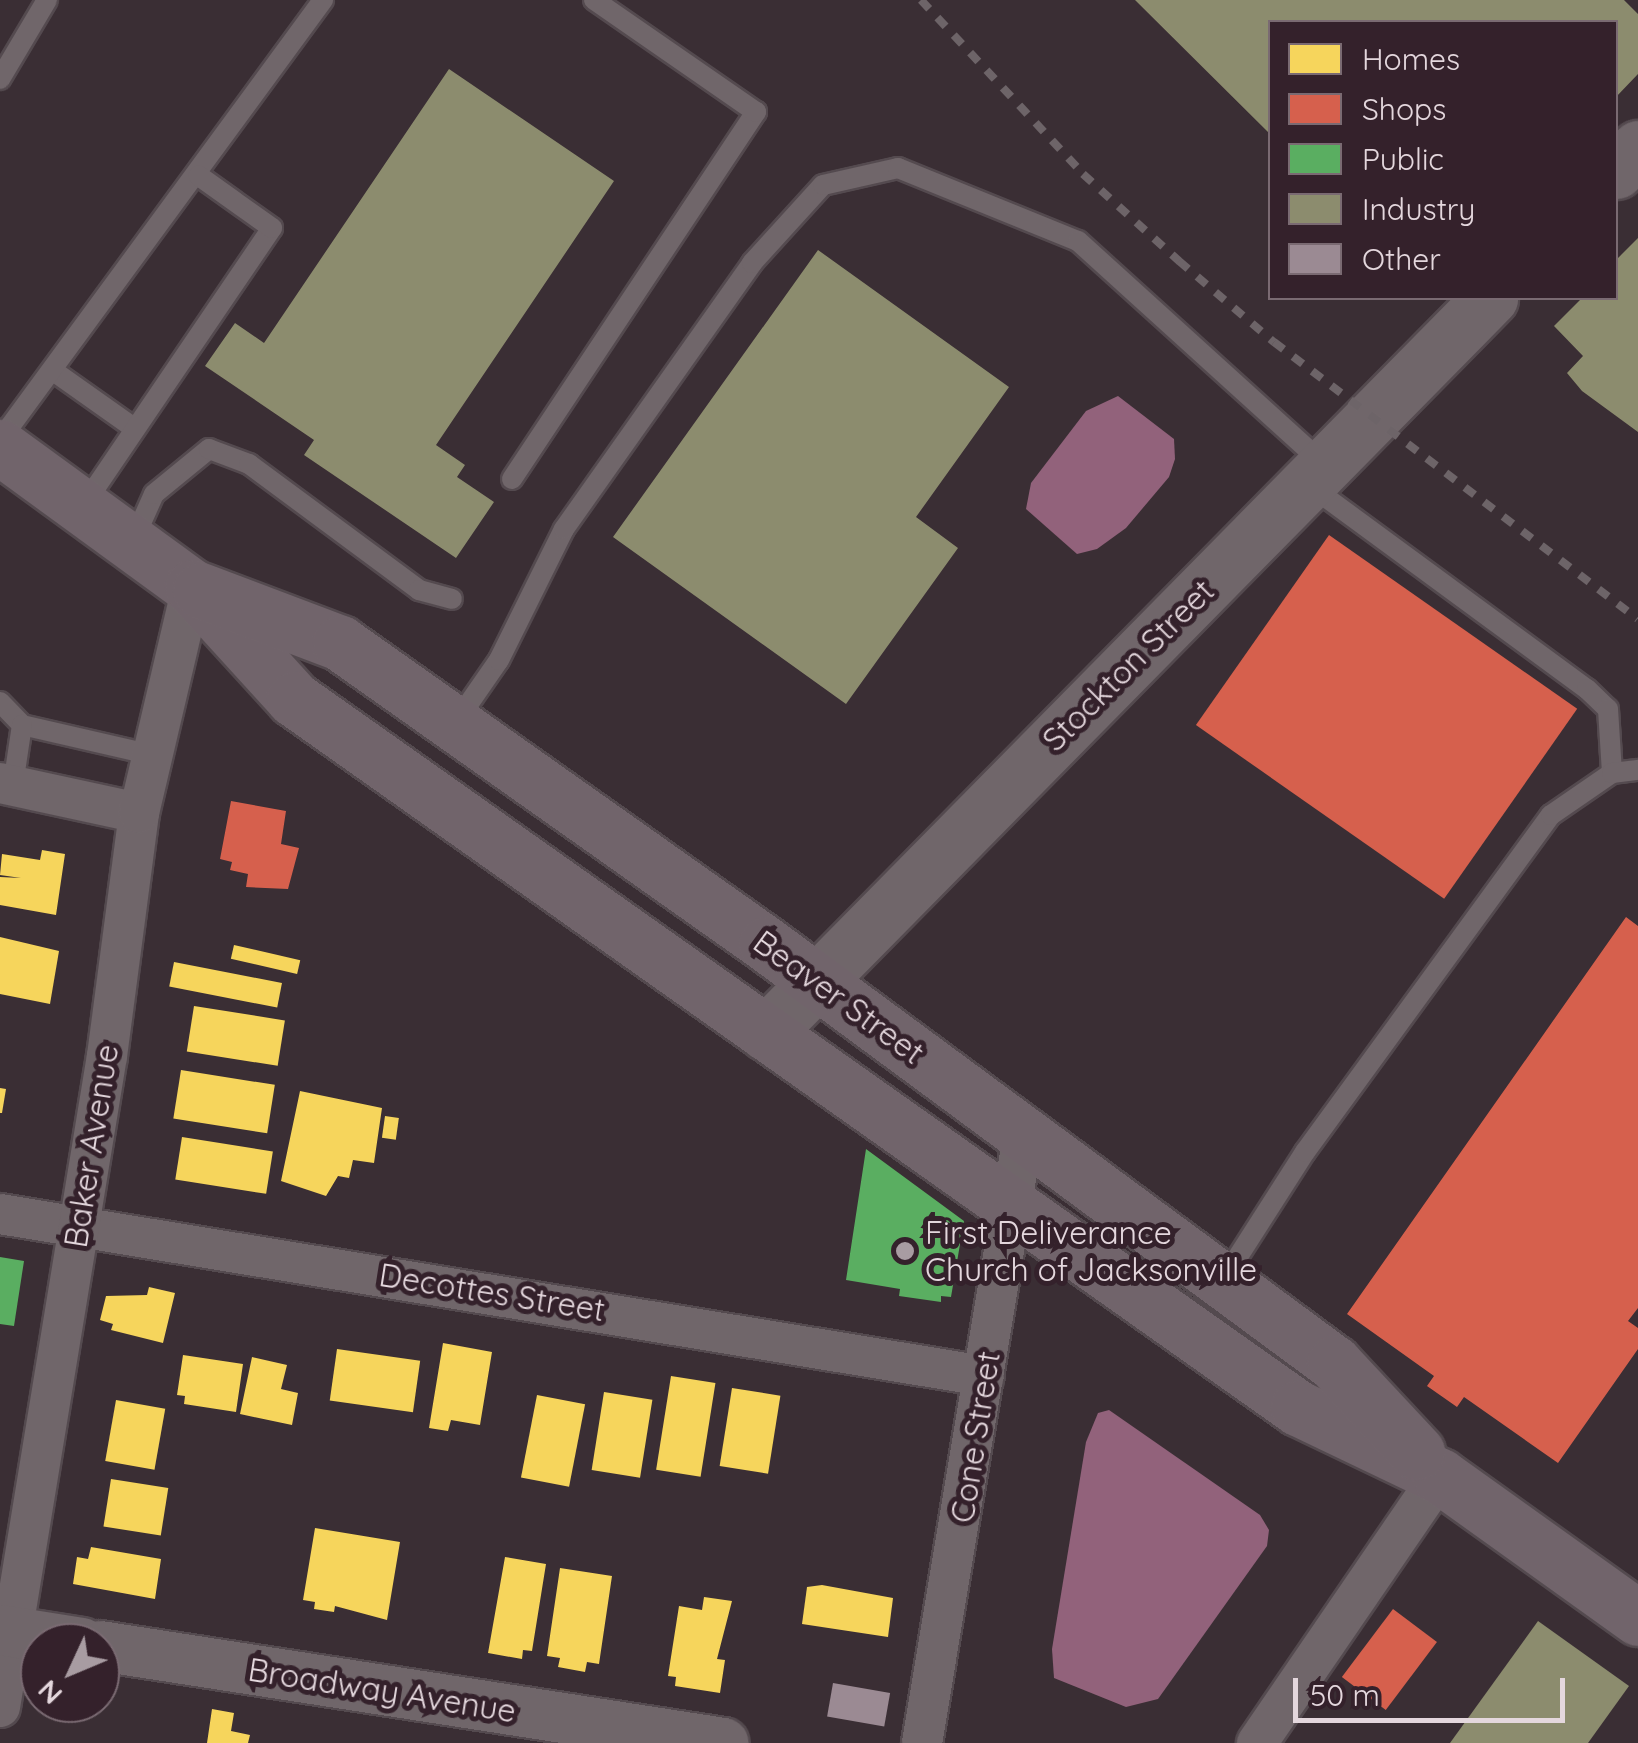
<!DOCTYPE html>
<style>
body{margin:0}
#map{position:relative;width:1638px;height:1743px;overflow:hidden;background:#3a2e34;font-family:Quicksand,sans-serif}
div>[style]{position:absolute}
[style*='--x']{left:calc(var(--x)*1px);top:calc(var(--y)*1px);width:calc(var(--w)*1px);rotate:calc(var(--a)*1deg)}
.water>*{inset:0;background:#92627b}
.homes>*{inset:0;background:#f6d55c;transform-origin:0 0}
.shops>*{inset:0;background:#d6604d;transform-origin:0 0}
.public>*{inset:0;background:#5aae61}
.industry>*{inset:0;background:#8c8c6e}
.building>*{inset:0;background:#9b8a93;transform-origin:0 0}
.roads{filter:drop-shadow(2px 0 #544a4f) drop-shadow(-2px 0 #544a4f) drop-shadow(0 2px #544a4f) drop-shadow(0 -2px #544a4f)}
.service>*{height:20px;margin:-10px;padding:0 10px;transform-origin:10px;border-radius:10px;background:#70666a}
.minor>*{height:40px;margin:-20px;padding:0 20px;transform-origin:20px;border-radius:20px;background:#70666a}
.tertiary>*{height:50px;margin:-25px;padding:0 25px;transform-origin:25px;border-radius:25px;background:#70666a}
.secondary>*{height:55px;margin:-27.5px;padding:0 27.5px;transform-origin:27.5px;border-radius:27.5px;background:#70666a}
.primary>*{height:55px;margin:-27.5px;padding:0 27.5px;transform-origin:27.5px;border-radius:27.5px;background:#71646b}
.rail>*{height:8px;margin-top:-4px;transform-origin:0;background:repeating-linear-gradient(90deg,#6d6468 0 12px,transparent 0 24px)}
.dots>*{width:28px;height:28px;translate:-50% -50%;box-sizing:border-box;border:5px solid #34212b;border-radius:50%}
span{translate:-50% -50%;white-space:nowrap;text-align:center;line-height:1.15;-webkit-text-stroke:10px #34212b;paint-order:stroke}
.street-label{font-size:32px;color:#e4d7dd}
.poi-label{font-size:32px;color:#e4d7dd}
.left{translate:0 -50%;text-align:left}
.legend{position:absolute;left:1268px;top:20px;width:350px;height:280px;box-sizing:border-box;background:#34212b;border:2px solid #7a6a72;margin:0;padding:12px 18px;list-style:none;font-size:30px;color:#e4d7dd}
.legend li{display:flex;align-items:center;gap:20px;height:50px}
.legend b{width:50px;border:2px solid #7a6a72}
.north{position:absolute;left:20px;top:1623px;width:100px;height:100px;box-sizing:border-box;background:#34212b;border:2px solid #7a6a72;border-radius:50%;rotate:226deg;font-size:28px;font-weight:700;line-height:40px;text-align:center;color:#e4d7dd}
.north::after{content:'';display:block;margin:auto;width:35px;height:45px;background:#a89ca2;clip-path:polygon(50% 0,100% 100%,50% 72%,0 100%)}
.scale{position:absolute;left:1293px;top:1678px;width:272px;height:45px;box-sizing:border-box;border:5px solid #e4d7dd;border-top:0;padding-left:12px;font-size:30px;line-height:35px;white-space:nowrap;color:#e4d7dd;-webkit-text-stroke:8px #34212b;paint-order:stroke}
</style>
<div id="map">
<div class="water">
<div style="clip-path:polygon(1118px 396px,1174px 439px,1175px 459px,1169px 477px,1126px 528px,1097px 549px,1077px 554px,1026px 509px,1031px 483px,1086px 411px)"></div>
<div style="clip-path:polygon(1109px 1410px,1260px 1515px,1269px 1530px,1267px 1546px,1158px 1699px,1126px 1707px,1054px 1678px,1052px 1649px,1086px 1442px,1098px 1413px)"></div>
</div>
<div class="homes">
<div style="clip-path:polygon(42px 850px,65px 854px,56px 915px,0 905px,0 877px,21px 878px,0 875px,2px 854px,40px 860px)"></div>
<div style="clip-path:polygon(0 937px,59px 951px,50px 1004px,0 994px)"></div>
<div style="left:234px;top:945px;width:68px;height:14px;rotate:13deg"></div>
<div style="left:174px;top:962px;width:110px;height:25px;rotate:11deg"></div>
<div style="left:194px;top:1006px;width:92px;height:46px;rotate:9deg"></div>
<div style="left:181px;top:1070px;width:95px;height:49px;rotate:9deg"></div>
<div style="clip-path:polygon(0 1088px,6px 1089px,2px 1113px,0 1113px)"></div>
<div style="clip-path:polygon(300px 1091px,382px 1108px,374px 1163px,353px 1160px,349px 1178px,338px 1176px,326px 1196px,281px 1181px)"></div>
<div style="left:385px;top:1116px;width:14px;height:22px;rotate:8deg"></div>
<div style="left:182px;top:1137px;width:92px;height:43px;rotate:9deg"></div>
<div style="clip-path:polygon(149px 1287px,175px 1293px,163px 1343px,111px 1330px,113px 1324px,100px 1320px,106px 1296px,147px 1295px)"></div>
<div style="clip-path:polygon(443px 1343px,492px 1352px,480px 1425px,451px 1420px,448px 1431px,429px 1428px)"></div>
<div style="left:337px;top:1349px;width:84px;height:52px;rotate:8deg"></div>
<div style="clip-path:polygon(183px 1355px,243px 1364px,236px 1412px,184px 1404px,185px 1396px,177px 1395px)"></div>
<div style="clip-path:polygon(252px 1357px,287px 1365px,281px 1389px,298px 1393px,292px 1425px,240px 1414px)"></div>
<div style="left:671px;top:1376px;width:45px;height:95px;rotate:9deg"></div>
<div style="left:732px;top:1388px;width:49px;height:79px;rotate:9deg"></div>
<div style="left:604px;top:1392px;width:49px;height:79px;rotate:9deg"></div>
<div style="left:537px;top:1395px;width:49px;height:84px;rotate:11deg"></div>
<div style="left:116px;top:1400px;width:50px;height:62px;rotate:10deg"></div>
<div style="left:111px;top:1479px;width:58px;height:48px;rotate:9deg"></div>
<div style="clip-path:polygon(315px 1528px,400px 1542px,387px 1620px,335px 1606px,334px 1612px,314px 1609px,315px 1602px,303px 1600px)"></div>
<div style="clip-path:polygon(91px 1547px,161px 1559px,155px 1599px,73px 1584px,77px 1557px,88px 1559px)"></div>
<div style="clip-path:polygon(505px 1557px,546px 1564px,532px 1651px,523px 1650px,522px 1659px,488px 1653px)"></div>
<div style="clip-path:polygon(560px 1568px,612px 1576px,599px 1664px,587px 1662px,585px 1672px,558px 1667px,560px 1658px,547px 1656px)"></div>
<div style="clip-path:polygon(822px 1585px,893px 1598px,888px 1637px,802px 1624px,807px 1587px)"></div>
<div style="clip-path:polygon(704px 1597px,732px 1601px,717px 1659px,725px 1660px,720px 1693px,675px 1686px,676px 1677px,668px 1676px,679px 1606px,702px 1610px)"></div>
<div style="clip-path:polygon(212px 1709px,234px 1713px,231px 1731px,250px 1735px,248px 1743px,207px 1743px)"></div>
</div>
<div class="shops">
<div style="left:1329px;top:535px;width:303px;height:232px;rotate:35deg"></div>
<div style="clip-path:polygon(231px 801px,286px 811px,281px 844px,299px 848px,288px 889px,246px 887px,248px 874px,230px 870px,232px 862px,220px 859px)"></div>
<div style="clip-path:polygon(1626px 917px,1638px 926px,1638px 1308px,1628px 1321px,1638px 1328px,1638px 1349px,1558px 1463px,1464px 1397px,1457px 1407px,1427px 1386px,1434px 1376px,1347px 1314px)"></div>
<div style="left:1393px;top:1609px;width:55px;height:85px;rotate:37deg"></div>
</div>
<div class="public">
<div style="clip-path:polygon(866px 1149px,964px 1221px,951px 1297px,941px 1296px,941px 1302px,899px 1296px,900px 1289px,846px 1280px)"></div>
<div style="clip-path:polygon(0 1257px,24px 1261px,14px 1326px,0 1324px)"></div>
</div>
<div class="industry">
<div style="clip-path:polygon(1135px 0,1624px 0,1638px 14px,1638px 74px,1616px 97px,1616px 22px,1270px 22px,1270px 134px)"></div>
<div style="clip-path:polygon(449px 69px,614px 181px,436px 445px,465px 465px,457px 477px,494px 502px,456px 558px,304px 455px,314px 440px,205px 366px,235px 323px,264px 343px)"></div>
<div style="clip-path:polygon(1638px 238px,1638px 432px,1582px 391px,1567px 373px,1583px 356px,1554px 326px,1582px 298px,1616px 298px,1616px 260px)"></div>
<div style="clip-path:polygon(818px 250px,1009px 387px,916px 517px,958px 548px,846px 704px,613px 537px)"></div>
<div style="clip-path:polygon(1538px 1621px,1629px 1686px,1588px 1743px,1450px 1743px)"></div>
</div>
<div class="building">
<div style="left:833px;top:1683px;width:58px;height:34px;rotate:10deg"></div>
</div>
<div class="roads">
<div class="service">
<div style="--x:0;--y:79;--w:92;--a:-59.3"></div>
<div style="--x:52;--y:370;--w:100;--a:35.3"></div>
<div style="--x:0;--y:440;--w:546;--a:-53.72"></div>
<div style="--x:512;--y:479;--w:441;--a:-56.4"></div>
<div style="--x:756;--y:112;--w:197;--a:-145.3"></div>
<div style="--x:1309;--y:485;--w:345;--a:36.3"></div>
<div style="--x:1587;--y:689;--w:29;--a:44"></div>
<div style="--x:1608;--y:709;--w:64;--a:86.4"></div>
<div style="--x:83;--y:506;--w:336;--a:-55.8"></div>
<div style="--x:272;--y:228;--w:90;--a:-144.5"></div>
<div style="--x:133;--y:541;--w:51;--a:-65.9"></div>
<div style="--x:154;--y:494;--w:71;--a:-39.3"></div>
<div style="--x:209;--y:449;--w:43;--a:20.6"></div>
<div style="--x:249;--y:464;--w:212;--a:36.5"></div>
<div style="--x:419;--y:590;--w:34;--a:15"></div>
<div style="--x:0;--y:702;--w:32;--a:46"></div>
<div style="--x:22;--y:725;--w:134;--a:12.9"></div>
<div style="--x:456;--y:722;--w:75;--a:-55.3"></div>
<div style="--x:499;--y:660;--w:146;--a:-63.6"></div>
<div style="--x:564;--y:529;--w:326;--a:-54.7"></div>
<div style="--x:752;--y:263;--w:105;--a:-47.7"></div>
<div style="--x:823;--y:185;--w:77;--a:-12.8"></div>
<div style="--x:898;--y:168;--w:194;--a:22.1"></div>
<div style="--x:1078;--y:241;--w:332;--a:42.2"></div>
<div style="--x:13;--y:785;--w:61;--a:-81.5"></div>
<div style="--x:1225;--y:1277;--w:148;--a:-57.4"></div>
<div style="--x:1305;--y:1152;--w:417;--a:-53.9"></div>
<div style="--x:1551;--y:815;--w:74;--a:-34.5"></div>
<div style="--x:1612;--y:773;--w:26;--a:-7"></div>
</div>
<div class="minor">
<div style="--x:0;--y:783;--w:142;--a:12.2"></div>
<div style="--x:0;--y:1214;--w:997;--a:9.35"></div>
<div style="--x:0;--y:1707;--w:660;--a:-80.67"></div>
<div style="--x:107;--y:1056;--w:245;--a:-82.5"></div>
<div style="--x:139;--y:813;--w:232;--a:-76.8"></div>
<div style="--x:922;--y:1743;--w:621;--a:-80.55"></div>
<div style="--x:1257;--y:1743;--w:324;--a:-55.6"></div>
</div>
<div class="tertiary">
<div style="--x:0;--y:1630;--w:83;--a:9"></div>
<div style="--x:100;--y:1646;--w:631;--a:8.84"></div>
</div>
<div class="secondary">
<div style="--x:1616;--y:171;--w:32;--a:-46"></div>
<div style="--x:766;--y:1033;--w:1032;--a:-45.43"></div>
</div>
<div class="primary">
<div style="--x:0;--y:447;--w:238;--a:36.1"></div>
<div style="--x:192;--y:587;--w:151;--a:47.7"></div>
<div style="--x:294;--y:699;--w:1229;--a:35.23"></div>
<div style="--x:1298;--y:1408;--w:157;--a:25.6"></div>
<div style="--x:1440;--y:1476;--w:244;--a:35.6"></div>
<div style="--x:200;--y:590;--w:150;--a:20.7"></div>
<div style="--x:340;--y:643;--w:522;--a:35.24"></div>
<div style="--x:766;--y:944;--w:706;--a:36.42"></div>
<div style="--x:1334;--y:1363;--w:122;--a:47"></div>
</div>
</div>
<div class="rail">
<div style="--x:921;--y:0;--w:238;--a:47"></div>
<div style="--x:1083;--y:174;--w:130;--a:42.2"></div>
<div style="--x:1179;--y:261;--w:125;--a:40.5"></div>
<div style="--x:1274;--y:342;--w:457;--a:37.3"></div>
</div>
<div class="dots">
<div style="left:905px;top:1251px;background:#a89ca2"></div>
</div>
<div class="street-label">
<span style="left:1128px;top:665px;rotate:-45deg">Stockton Street</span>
<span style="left:839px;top:997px;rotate:36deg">Beaver Street</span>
<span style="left:91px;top:1146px;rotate:-81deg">Baker Avenue</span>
<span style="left:492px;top:1292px;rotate:9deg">Decottes Street</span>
<span style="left:975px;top:1437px;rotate:-81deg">Cone Street</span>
<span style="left:382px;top:1690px;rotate:9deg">Broadway Avenue</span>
</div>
<div class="poi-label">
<span class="left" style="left:925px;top:1251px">First Deliverance<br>Church of Jacksonville</span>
</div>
<ul class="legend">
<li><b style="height:28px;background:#f6d55c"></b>Homes</li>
<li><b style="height:28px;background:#d6604d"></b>Shops</li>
<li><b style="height:28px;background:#5aae61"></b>Public</li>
<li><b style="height:28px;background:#8c8c6e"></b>Industry</li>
<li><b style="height:28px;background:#9b8a93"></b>Other</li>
</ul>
<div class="north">N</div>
<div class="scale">50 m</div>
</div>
